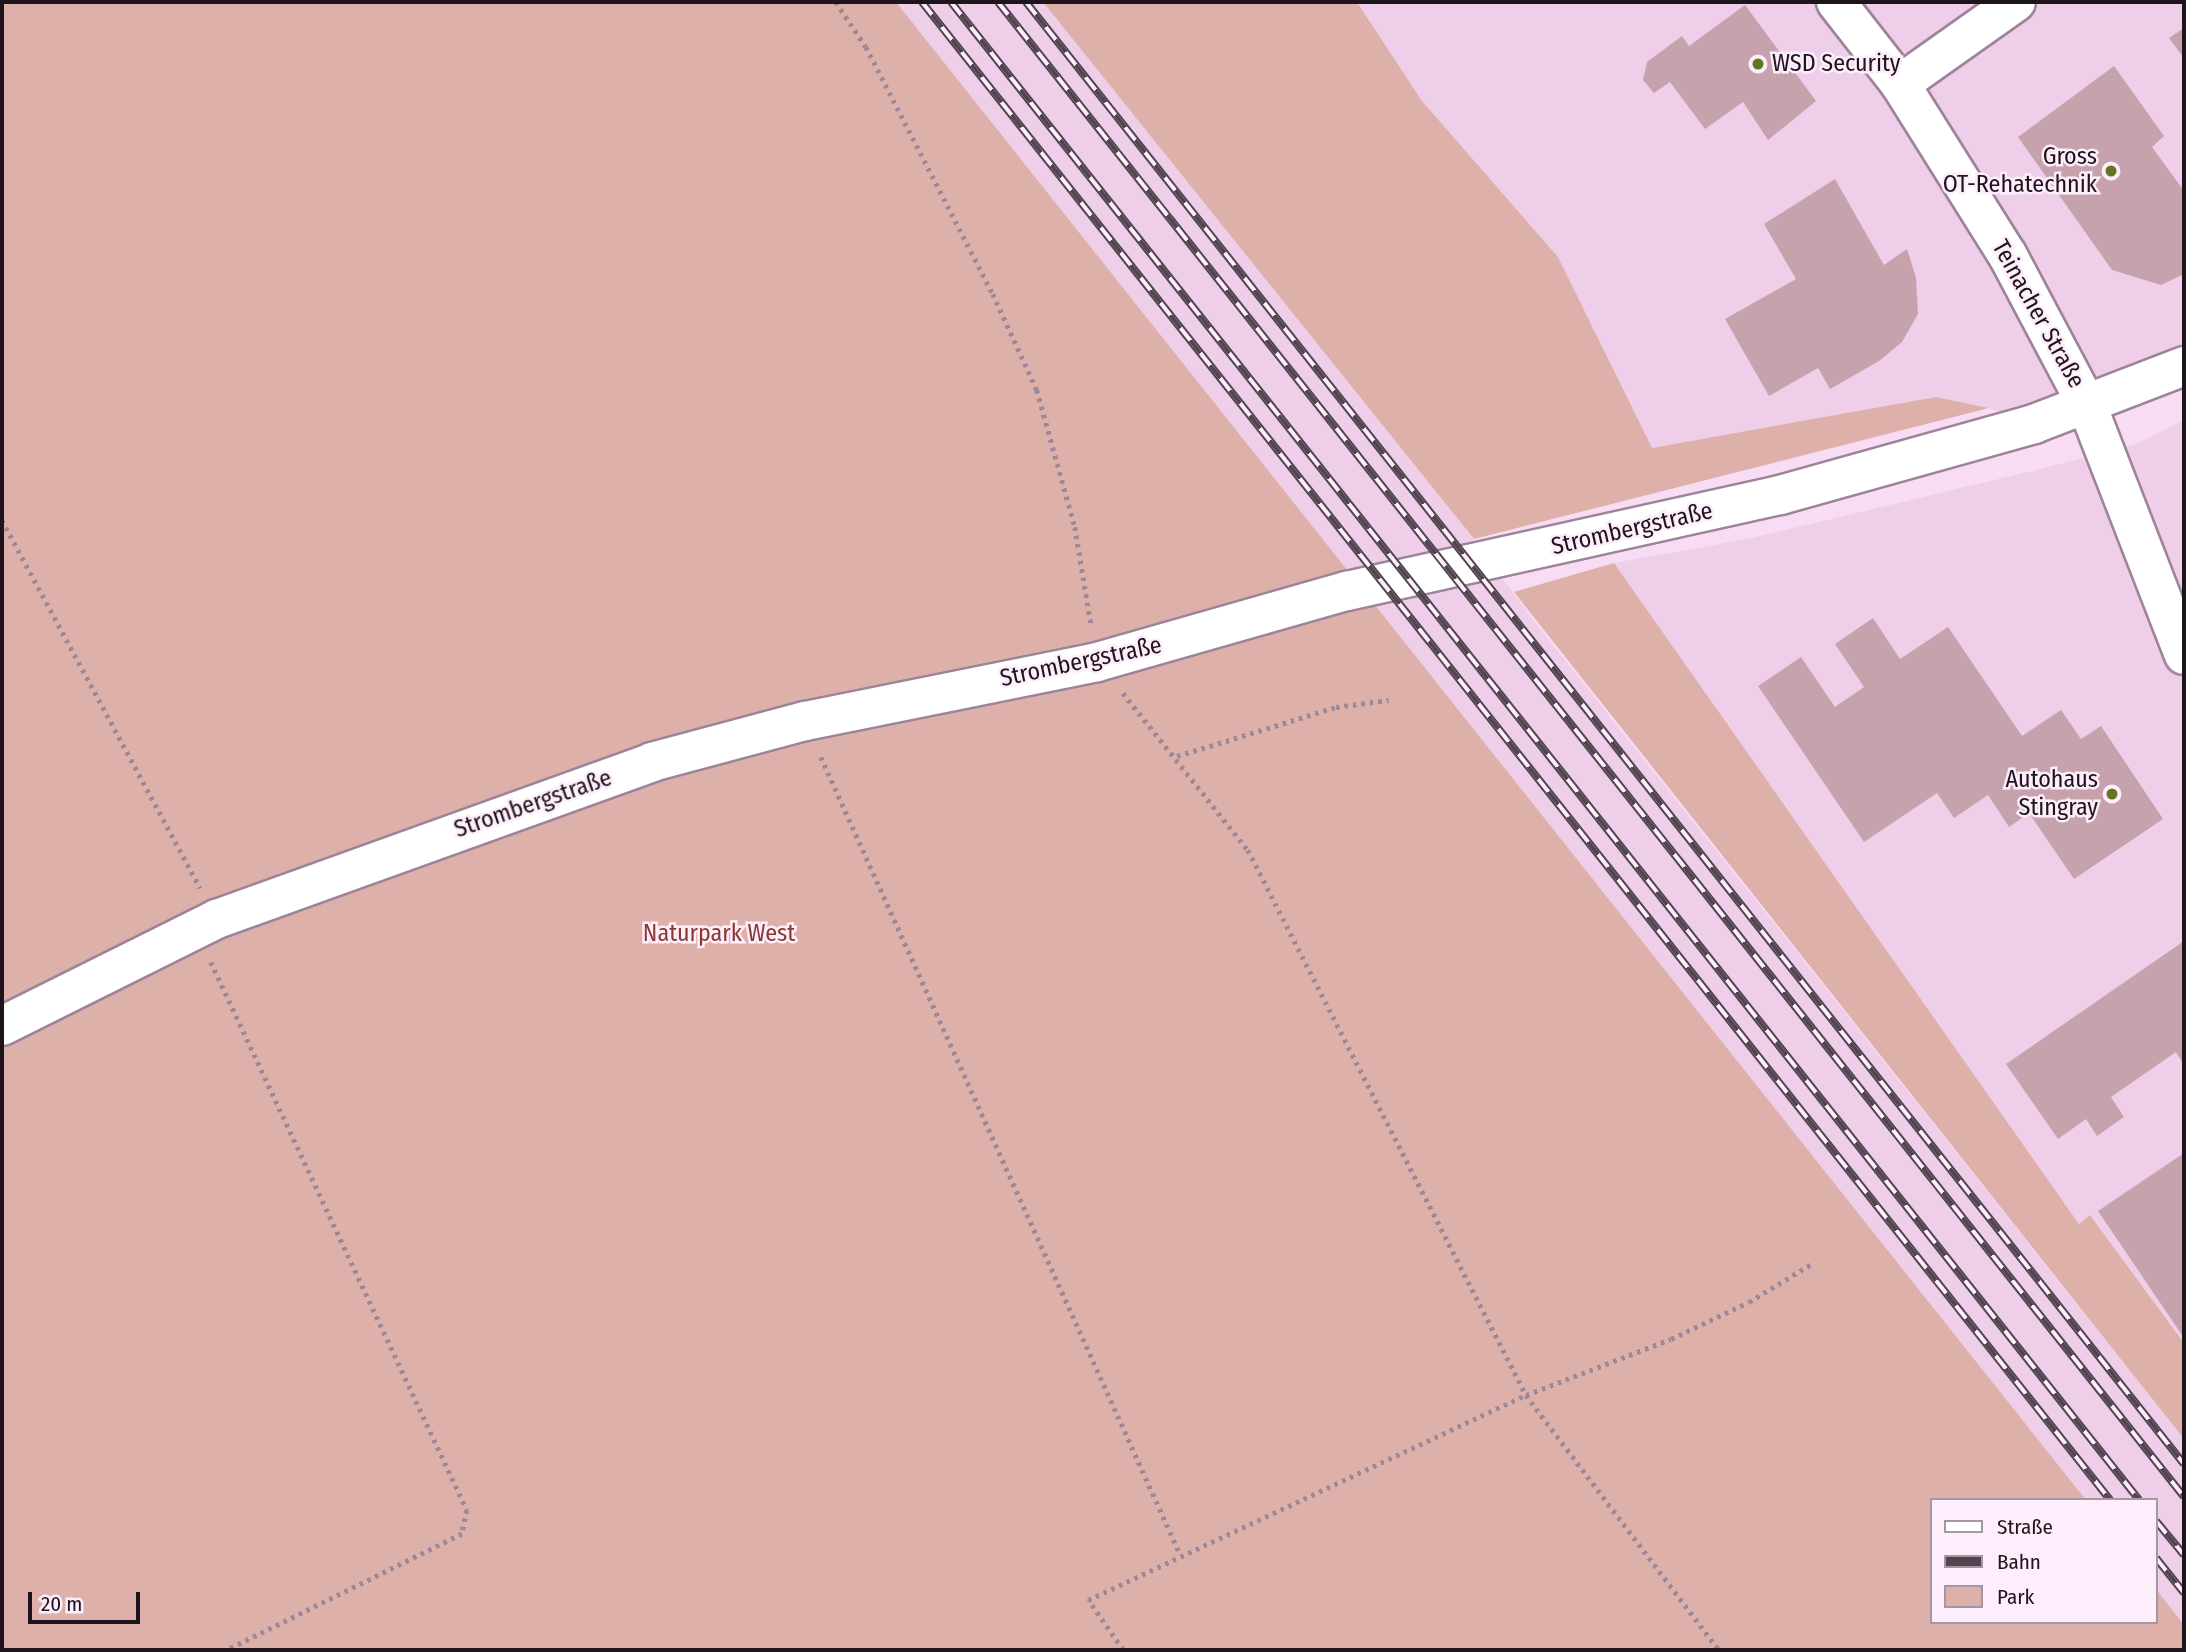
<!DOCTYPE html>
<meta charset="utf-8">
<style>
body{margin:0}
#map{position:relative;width:2186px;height:1652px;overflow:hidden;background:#f8dcf3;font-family:"Fira Sans Condensed",sans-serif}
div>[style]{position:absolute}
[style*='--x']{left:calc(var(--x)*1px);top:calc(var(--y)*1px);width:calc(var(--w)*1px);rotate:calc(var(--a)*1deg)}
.built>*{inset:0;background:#efceea}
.green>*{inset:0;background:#ddb1a9}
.building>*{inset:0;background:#c5a2ac}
.path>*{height:4.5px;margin-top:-2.25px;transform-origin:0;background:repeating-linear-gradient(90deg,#9c8898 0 3.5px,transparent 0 8.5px)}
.roads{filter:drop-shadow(2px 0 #9d849a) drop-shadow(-2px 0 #9d849a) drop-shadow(0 2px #9d849a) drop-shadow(0 -2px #9d849a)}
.minor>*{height:38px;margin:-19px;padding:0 19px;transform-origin:19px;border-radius:19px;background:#fff}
.rail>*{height:8px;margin-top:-4px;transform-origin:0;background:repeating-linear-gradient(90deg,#feedfb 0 16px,#524550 0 32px);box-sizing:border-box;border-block:2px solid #524550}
.dots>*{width:19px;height:19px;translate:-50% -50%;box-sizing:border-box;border:4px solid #feedfb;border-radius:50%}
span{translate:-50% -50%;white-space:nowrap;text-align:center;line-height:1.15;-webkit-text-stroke:5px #feedfb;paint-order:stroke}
.poi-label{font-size:24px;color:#1d141c}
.left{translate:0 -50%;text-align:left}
.right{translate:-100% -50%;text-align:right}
.street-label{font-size:24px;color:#1d141c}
.park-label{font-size:24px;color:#873a2f}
.frame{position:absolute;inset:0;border:4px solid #1d141c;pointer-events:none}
.legend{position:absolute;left:1930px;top:1498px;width:228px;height:126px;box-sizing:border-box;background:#feedfb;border:2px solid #a496a2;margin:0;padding:9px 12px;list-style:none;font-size:21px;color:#1d141c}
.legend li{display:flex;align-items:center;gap:14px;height:35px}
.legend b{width:35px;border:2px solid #a496a2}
.scale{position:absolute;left:28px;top:1592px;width:112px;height:32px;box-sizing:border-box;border:4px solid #1d141c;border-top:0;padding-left:9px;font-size:21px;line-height:24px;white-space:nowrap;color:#1d141c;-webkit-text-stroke:5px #feedfb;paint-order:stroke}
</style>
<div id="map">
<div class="built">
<div style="clip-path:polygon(896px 2px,1043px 2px,1443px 499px,1537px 625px,2184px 1439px,2184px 1625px,2156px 1589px,2156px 1500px,2086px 1500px)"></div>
<div style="clip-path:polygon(1357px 2px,2184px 2px,2184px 366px,2034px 424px,1989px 408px,1936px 397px,1652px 449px,1558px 257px,1422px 101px)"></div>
<div style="clip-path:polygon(2184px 420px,2184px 1343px,2091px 1216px,2079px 1224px,1614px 563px,1748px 539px,2032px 471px,2134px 445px)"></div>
</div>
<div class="green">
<div style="clip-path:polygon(2px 2px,896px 2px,2086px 1500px,1932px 1500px,1932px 1622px,2156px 1622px,2156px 1589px,2184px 1625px,2184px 1650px,2px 1650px)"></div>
<div style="clip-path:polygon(1043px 2px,1357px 2px,1422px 101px,1558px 257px,1652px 448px,1936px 397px,1989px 408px,1474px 539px)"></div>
<div style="clip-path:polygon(1614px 563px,2079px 1224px,2090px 1215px,2184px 1343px,2184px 1439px,1514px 592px)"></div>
</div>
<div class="building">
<div style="clip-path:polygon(1745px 5px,1816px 101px,1768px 140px,1743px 102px,1705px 129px,1670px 82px,1654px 93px,1643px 80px,1647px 62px,1682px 36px,1689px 46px)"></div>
<div style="clip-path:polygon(2184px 28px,2184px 58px,2169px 38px)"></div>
<div style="clip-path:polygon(2114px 66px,2164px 136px,2152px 147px,2184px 191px,2184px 274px,2161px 285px,2112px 270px,2018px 137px)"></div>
<div style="clip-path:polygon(1835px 179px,1884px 265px,1907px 249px,1916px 278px,1918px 314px,1902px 342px,1879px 361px,1830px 389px,1818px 368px,1769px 396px,1725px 319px,1796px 279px,1764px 224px)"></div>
<div style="clip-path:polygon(1873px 618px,1900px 659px,1948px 627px,2022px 736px,2061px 710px,2081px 739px,2101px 726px,2163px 819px,2074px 879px,2029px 813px,2009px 827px,1988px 795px,1954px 818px,1937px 793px,1864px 842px,1758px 686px,1801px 657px,1835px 707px,1864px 687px,1835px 644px)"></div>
<div style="clip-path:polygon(2184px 941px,2184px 1065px,2176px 1052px,2111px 1097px,2124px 1117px,2097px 1136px,2086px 1119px,2058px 1139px,2006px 1064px)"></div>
<div style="clip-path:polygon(2184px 1153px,2184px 1338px,2098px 1211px)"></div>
</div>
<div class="path">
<div style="--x:836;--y:2;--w:54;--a:56.3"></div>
<div style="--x:866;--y:47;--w:278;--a:62.8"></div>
<div style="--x:993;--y:294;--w:106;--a:65.4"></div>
<div style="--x:1037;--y:390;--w:142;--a:74.5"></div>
<div style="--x:1075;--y:527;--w:98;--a:80.6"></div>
<div style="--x:2;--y:520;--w:418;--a:61.7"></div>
<div style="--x:1123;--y:693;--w:201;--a:51.5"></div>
<div style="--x:1248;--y:850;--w:612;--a:62.97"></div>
<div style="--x:1526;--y:1395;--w:320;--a:52.9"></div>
<div style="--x:1177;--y:756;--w:166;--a:-17.1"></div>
<div style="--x:1336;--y:707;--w:53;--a:-7.5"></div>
<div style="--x:821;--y:757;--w:874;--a:65.75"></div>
<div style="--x:211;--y:962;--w:605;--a:64.96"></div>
<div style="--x:467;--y:1510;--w:25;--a:102"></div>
<div style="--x:462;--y:1534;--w:262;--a:153.7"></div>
<div style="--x:1123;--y:1650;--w:61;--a:-125"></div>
<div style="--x:1088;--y:1600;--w:484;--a:-25.1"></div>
<div style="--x:1526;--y:1395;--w:155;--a:-21.1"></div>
<div style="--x:1671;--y:1339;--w:86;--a:-25.4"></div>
<div style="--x:1749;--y:1302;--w:75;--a:-31.4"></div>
</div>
<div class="roads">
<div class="minor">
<div style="--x:1836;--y:2;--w:104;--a:52"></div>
<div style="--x:1900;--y:84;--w:203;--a:57.9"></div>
<div style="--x:2008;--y:256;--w:169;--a:62.1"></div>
<div style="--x:2087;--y:405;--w:268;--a:68.8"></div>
<div style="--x:1900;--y:84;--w:142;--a:-35.3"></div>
<div style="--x:2;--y:1026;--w:240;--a:-26.5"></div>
<div style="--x:217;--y:919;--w:462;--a:-19.8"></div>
<div style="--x:652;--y:762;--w:158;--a:-15"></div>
<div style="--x:805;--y:721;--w:298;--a:-11.4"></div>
<div style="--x:1097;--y:662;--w:260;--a:-15.9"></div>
<div style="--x:1347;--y:591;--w:444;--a:-12.5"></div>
<div style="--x:1780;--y:495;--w:264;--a:-15.6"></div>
<div style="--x:2034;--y:424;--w:161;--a:-21.1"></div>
</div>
</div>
<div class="rail">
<div style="--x:922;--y:2;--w:1912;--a:51.58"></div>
<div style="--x:951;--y:2;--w:1912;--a:51.58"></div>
<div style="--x:998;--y:2;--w:1908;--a:51.57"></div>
<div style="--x:1026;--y:2;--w:1865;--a:51.62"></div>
<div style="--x:2156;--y:1521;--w:44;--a:50.5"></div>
<div style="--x:2156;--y:1558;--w:45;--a:51.3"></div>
</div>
<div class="dots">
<div style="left:1758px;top:64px;background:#647420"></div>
<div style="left:2111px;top:171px;background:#647420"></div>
<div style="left:2112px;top:794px;background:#647420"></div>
</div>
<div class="poi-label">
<span class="left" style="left:1772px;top:64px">WSD Security</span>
<span class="right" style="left:2097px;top:171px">Gross<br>OT-Rehatechnik</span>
<span class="right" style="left:2098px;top:794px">Autohaus<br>Stingray</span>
</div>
<div class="street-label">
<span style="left:2038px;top:314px;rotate:61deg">Teinacher Straße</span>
<span style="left:1632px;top:529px;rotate:-13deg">Strombergstraße</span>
<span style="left:1081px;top:662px;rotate:-12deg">Strombergstraße</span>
<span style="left:533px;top:804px;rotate:-19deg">Strombergstraße</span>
</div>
<div class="park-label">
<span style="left:719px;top:934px">Naturpark West</span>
</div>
<div class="frame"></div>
<ul class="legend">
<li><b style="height:9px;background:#fff"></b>Straße</li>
<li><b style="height:9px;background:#524550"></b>Bahn</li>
<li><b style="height:19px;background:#ddb1a9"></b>Park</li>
</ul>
<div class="scale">20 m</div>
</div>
